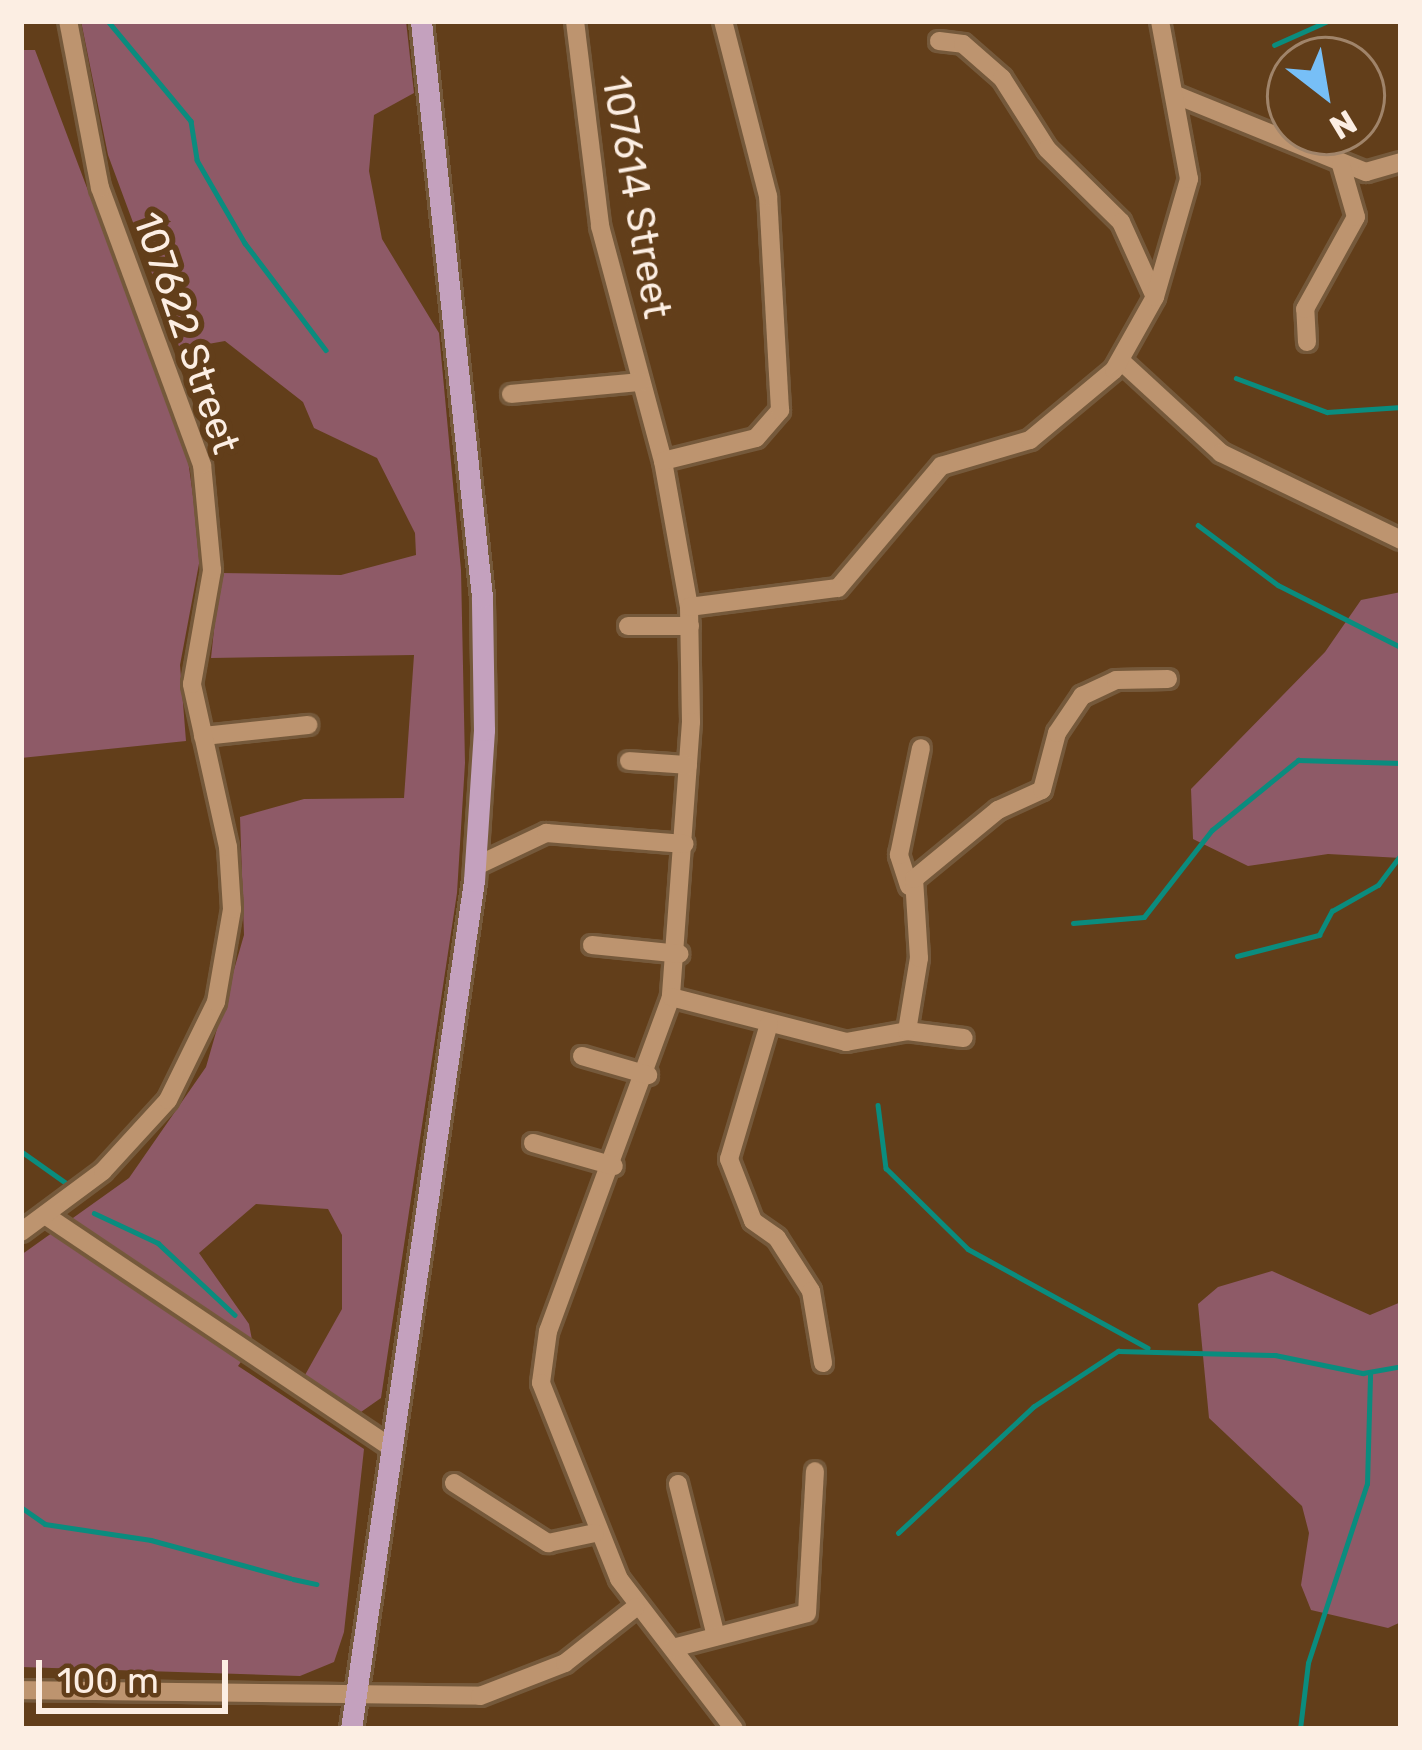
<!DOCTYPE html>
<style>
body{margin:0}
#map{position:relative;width:1422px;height:1750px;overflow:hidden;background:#623e1a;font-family:Rubik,sans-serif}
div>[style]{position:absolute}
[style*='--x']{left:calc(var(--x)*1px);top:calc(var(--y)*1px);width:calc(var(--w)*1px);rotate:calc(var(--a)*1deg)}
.green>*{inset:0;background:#8e5a67}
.stream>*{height:4.5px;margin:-2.25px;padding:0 2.25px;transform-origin:2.25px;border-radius:2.25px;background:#0a8c7e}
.roads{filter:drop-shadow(3px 0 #75593b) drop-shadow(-3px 0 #75593b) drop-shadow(0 3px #75593b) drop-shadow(0 -3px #75593b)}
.minor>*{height:18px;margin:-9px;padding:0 9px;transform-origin:9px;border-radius:9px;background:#bd946f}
.major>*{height:21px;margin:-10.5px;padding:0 10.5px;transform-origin:10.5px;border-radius:10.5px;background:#c4a1be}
span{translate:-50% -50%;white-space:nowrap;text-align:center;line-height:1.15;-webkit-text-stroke:12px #623e1a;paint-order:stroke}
.street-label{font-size:39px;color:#fceee3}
.frame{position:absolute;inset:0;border:24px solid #fceee3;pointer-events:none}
.north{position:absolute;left:1266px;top:36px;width:120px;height:120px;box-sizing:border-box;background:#623e1a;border:3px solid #a0846a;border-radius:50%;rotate:149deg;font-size:33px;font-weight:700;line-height:48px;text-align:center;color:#fceee3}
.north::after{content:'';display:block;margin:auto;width:42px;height:54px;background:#77bff7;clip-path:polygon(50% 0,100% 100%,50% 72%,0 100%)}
.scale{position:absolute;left:36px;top:1660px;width:192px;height:54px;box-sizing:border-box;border:6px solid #fceee3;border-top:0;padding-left:15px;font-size:36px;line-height:42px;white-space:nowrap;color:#fceee3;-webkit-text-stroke:9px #623e1a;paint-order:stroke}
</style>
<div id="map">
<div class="green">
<div style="clip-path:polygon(81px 21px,406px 21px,414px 93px,374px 115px,369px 171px,382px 239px,439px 333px,461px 570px,465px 763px,457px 893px,381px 1398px,361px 1412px,305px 1375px,342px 1309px,342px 1235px,328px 1209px,256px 1204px,199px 1253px,249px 1324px,253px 1345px,238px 1366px,364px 1449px,344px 1632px,334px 1662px,300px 1676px,21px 1667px,21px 1255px,129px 1178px,206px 1067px,244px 935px,240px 817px,304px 799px,404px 798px,414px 655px,211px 658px,220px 573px,341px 575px,416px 555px,415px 533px,377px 458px,314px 428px,303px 402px,225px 341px,180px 349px,108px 155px)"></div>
<div style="clip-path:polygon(21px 50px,35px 50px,187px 453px,201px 553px,180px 665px,186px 741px,21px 758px)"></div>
<div style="clip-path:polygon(1401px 592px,1401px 858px,1328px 854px,1248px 866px,1193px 839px,1191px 789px,1325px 652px,1361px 600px)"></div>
<div style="clip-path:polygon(1272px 1271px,1370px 1315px,1401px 1302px,1401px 1622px,1388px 1628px,1311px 1610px,1301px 1585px,1309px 1533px,1302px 1506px,1209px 1418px,1198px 1304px,1218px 1287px)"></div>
</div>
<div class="stream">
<div style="--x:108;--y:21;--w:130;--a:50.3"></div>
<div style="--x:191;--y:121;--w:39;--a:81"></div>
<div style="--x:197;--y:160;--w:96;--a:60"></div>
<div style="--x:245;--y:243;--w:134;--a:52.9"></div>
<div style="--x:1274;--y:45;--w:59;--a:-24"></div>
<div style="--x:1236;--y:378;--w:97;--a:20.5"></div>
<div style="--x:1327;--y:412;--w:74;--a:-3.9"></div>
<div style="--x:1198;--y:525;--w:100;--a:36.9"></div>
<div style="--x:1278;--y:585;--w:138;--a:26.8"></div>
<div style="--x:1073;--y:923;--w:71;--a:-4.8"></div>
<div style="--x:1144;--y:917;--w:110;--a:-52"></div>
<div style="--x:1212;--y:830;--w:111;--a:-39.1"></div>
<div style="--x:1298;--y:760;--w:103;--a:1.7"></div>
<div style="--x:1237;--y:956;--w:85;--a:-14.4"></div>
<div style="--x:1319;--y:935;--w:27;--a:-62"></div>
<div style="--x:1332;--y:911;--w:53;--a:-29.5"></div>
<div style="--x:1378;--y:885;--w:38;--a:-53"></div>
<div style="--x:878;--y:1105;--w:64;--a:82.8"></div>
<div style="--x:886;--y:1168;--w:115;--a:44.6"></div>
<div style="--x:968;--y:1249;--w:205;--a:28.8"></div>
<div style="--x:21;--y:1151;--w:59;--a:35.3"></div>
<div style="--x:94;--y:1213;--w:71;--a:25.1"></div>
<div style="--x:158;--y:1243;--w:105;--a:43.1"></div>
<div style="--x:21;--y:1507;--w:29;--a:35"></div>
<div style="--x:45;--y:1524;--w:107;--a:8.6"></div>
<div style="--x:151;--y:1540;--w:144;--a:15.3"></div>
<div style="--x:898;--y:1533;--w:185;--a:-43"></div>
<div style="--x:1033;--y:1407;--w:102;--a:-33.4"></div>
<div style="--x:1118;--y:1351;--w:157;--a:1.5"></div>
<div style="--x:1275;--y:1355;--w:90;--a:11.6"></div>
<div style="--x:1363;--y:1373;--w:39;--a:-10"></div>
<div style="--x:293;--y:1579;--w:24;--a:12"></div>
<div style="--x:1300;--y:1729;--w:66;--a:-83.1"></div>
<div style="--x:1308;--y:1663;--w:188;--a:-71.8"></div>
<div style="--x:1367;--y:1484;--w:110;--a:-88.4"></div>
</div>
<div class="roads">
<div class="minor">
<div style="--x:575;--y:21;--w:207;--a:83"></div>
<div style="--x:600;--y:226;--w:243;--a:75"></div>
<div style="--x:663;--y:461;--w:148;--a:79.9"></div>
<div style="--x:689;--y:607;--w:115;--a:89"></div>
<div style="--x:691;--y:722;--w:276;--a:94.2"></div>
<div style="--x:671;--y:997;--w:356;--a:110.2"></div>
<div style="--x:548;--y:1331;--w:52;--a:97.7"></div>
<div style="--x:541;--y:1383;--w:211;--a:68.3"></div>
<div style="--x:619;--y:1579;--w:189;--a:52.5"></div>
<div style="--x:939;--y:41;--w:24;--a:7"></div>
<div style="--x:963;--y:44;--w:52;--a:41.1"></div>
<div style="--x:1002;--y:78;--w:84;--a:57.6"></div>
<div style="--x:1047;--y:149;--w:104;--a:44.6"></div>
<div style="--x:1121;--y:222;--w:82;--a:65.6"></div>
<div style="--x:1176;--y:95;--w:205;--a:22.1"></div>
<div style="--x:1366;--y:172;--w:36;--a:-16"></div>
<div style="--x:1307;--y:342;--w:33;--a:-93"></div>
<div style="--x:1305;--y:309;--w:105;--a:-61"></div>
<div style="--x:1356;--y:217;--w:54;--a:-106.1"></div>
<div style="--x:1121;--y:361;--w:136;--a:42.6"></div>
<div style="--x:1221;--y:453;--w:200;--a:25.8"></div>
<div style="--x:511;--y:394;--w:130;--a:-5.3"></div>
<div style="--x:663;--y:461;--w:96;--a:-13.9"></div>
<div style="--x:756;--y:438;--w:37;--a:-49"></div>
<div style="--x:780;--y:410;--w:214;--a:-93.2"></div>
<div style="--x:768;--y:196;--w:181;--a:-104.4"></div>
<div style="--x:689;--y:607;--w:150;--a:-7.3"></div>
<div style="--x:838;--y:588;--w:160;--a:-49.8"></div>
<div style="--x:941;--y:466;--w:93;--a:-16.3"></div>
<div style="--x:1030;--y:440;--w:109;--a:-39.8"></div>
<div style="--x:1114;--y:370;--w:84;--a:-60.7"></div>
<div style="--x:1155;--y:297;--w:123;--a:-73.9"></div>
<div style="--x:1189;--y:179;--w:161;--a:-100.4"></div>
<div style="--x:628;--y:626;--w:62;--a:0"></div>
<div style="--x:203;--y:736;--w:106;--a:-6"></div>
<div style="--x:629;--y:761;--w:59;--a:3.9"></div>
<div style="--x:474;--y:867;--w:80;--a:-25.3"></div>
<div style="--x:546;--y:833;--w:139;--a:4.5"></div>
<div style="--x:909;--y:886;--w:33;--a:-108"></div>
<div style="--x:899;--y:855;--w:109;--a:-78.4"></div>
<div style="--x:592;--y:945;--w:88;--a:5.8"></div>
<div style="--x:671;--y:997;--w:181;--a:14.4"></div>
<div style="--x:846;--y:1042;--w:62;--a:-10.2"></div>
<div style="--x:907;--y:1031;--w:57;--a:7"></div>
<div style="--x:769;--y:1024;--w:141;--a:106.5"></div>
<div style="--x:729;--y:1159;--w:66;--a:68.8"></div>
<div style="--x:753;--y:1221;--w:29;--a:35"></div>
<div style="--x:777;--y:1238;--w:63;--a:57.3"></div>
<div style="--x:811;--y:1291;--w:73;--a:80.5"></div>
<div style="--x:907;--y:1031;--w:74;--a:-80.7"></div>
<div style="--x:919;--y:958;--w:79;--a:-93.6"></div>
<div style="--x:914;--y:879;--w:109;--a:-39.4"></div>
<div style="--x:998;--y:810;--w:48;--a:-24.4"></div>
<div style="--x:1042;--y:790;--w:59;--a:-75.3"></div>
<div style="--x:1057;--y:733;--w:45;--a:-56"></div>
<div style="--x:1082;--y:696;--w:38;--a:-25"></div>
<div style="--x:1116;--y:680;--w:52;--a:-1.1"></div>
<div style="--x:582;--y:1056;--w:69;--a:16.1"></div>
<div style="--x:533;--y:1143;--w:84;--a:15.9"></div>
<div style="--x:48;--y:1217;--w:412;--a:33.9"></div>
<div style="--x:21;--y:1232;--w:102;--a:-36.6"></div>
<div style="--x:103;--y:1171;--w:96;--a:-47.5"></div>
<div style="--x:168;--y:1100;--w:109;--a:-63.9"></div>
<div style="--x:216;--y:1002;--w:94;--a:-80.2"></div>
<div style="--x:232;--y:909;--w:62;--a:-93.7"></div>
<div style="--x:228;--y:847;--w:167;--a:-102.5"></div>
<div style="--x:192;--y:684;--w:116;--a:-80"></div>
<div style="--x:212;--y:570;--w:105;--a:-95.4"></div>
<div style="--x:202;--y:465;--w:295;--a:-110.2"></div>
<div style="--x:100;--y:188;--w:170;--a:-100.8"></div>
<div style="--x:454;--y:1483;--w:112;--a:32.6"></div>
<div style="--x:548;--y:1543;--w:48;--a:-12"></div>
<div style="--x:678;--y:1484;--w:157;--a:76"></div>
<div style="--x:673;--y:1648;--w:138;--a:-14.6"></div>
<div style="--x:807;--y:1613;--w:142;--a:-86.8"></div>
<div style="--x:21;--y:1690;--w:459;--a:0.7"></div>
<div style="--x:480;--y:1696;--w:91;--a:-21.2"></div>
<div style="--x:565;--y:1663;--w:90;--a:-38.3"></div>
</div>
<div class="major">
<div style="--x:351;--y:1729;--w:857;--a:-81.75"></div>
<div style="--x:474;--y:881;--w:151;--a:-86.2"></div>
<div style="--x:484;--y:730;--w:133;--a:-90.9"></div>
<div style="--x:482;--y:597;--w:579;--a:-96.05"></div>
</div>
</div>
<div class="street-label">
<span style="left:636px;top:197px;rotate:80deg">107614 Street</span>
<span style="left:186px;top:333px;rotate:71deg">107622 Street</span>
</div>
<div class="frame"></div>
<div class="north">N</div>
<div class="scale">100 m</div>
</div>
